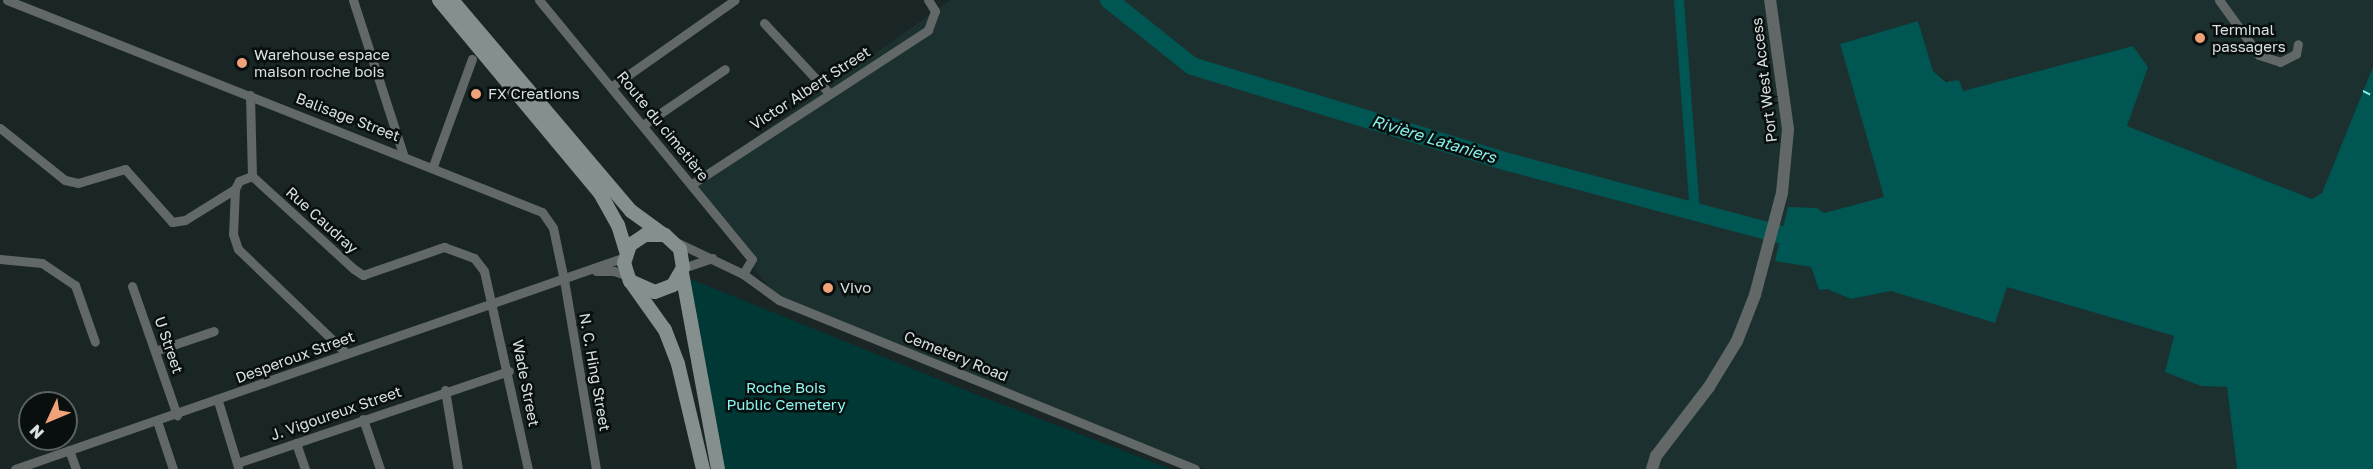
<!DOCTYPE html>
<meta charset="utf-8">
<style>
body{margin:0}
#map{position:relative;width:2373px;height:469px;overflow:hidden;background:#1a2625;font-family:"Golos Text",sans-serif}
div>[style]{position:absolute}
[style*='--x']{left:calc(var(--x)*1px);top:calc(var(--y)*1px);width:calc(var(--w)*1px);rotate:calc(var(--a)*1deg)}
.built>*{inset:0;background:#1c312f}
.green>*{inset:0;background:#003836}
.water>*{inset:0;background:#005652}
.canal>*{height:10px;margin:-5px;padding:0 5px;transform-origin:5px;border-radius:5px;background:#005652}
.river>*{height:18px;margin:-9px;padding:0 9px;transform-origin:9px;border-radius:9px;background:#005652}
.ferry>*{height:1.5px;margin-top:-0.75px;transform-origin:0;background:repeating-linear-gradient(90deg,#86f1ea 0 8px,transparent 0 14px)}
.minor>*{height:9px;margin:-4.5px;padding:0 4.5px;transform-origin:4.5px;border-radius:4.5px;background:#626867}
.tertiary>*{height:12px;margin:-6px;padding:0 6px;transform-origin:6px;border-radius:6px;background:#626867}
.secondary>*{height:14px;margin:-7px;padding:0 7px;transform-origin:7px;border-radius:7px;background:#858f8e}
.dots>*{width:16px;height:16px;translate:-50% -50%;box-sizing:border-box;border:3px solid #090e0e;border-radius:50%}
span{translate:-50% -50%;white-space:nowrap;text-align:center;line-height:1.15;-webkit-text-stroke:5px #090e0e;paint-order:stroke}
.poi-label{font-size:15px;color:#d9e1e0}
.left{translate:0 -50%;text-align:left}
.street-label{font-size:15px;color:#d9e1e0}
.park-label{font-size:15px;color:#8cf7f0}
.water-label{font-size:16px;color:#86f1ea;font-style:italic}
.north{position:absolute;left:18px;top:391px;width:60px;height:60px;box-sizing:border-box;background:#090e0e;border:2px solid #5c6262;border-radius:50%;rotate:226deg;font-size:16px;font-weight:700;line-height:24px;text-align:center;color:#d9e1e0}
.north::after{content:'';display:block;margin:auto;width:21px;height:27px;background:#f0a279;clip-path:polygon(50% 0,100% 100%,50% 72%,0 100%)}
</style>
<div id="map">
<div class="built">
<div style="clip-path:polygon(951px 0,2373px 0,2373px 67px,2322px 193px,2312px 199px,2127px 126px,2147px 67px,2133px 46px,1963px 91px,1933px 71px,1918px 21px,1840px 44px,1884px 197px,1824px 213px,1811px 267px,1818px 290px,1827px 289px,1851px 299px,1891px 291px,1995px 323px,2006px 287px,2174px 336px,2191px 381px,2227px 387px,2237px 469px,1206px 469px,782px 304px,689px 184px)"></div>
</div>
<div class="green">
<div style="clip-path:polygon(688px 278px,975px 394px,1171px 469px,723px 469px)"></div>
</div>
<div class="water">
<div style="clip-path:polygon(1918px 21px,1933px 71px,1946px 82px,1959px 80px,1963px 91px,2133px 46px,2148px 67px,2127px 126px,2312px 199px,2322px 193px,2373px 67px,2373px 469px,2237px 469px,2227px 387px,2201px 386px,2165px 372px,2174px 336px,2007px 287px,1995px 323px,1891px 291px,1851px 299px,1827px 289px,1819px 290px,1811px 267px,1775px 261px,1788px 207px,1817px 208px,1824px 213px,1884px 197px,1840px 44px)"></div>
</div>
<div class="canal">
<div style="--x:1679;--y:0;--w:214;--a:85.7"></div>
</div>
<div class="river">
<div style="--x:1109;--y:0;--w:106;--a:38.5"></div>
<div style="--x:1192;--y:66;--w:334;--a:16.9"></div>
<div style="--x:1512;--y:163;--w:276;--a:14.9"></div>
</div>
<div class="ferry">
<div style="--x:2363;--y:91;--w:11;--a:27"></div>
</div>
<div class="minor">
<div style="--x:7;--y:0;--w:575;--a:21.62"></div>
<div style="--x:542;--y:212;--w:19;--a:55"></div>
<div style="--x:553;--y:228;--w:53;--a:78.1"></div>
<div style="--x:564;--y:280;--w:192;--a:80.4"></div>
<div style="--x:353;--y:0;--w:162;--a:72"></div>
<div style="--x:539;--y:0;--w:335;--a:50.6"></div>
<div style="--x:752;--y:259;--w:17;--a:121"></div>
<div style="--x:2219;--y:0;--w:68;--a:54"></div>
<div style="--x:2259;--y:55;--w:22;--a:18"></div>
<div style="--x:2280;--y:62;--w:18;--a:-27"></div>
<div style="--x:2296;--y:54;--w:10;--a:-79"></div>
<div style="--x:764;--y:23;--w:96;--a:47.1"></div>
<div style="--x:611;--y:87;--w:151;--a:-35.1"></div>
<div style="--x:250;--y:95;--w:81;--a:88.6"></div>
<div style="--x:252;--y:176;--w:138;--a:42.4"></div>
<div style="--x:354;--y:269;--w:11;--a:34"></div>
<div style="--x:363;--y:275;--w:86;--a:-19.1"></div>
<div style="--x:444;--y:247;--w:32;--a:20"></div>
<div style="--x:474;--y:258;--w:16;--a:52"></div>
<div style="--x:484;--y:271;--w:203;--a:77.5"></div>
<div style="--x:643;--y:125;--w:99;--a:-34.3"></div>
<div style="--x:0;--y:128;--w:83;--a:38.7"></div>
<div style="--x:65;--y:180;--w:13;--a:13"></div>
<div style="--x:78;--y:183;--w:49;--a:-16.6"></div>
<div style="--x:125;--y:169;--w:71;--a:48.4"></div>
<div style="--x:172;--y:222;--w:13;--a:-9"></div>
<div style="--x:185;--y:220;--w:59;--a:-31.8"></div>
<div style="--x:433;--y:166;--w:114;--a:-70"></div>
<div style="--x:252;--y:176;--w:14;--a:159"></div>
<div style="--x:239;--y:181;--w:9;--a:117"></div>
<div style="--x:235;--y:189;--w:45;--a:92.5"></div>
<div style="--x:233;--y:234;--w:16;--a:72"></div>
<div style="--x:238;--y:249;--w:150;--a:43.9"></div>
<div style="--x:692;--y:184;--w:282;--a:-33.1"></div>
<div style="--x:928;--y:30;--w:20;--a:-70"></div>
<div style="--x:935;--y:11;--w:13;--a:-122"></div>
<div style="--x:676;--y:242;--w:74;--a:25.5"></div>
<div style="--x:743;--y:274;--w:44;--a:35.8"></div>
<div style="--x:779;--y:300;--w:449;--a:22.1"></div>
<div style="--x:0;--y:259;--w:42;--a:5.4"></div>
<div style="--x:42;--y:263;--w:40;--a:34"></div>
<div style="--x:75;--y:285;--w:60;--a:70.7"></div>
<div style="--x:683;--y:268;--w:31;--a:-19"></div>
<div style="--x:596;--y:271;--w:18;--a:0"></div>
<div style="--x:614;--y:271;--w:15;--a:20"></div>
<div style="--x:132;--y:286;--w:137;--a:70.8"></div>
<div style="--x:155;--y:351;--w:62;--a:-18.7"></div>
<div style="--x:445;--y:390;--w:80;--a:80.7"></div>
<div style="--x:218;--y:401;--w:69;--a:73.1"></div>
<div style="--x:363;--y:419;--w:53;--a:71.2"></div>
<div style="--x:157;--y:421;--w:51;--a:71.6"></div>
<div style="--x:296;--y:443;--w:28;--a:71"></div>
<div style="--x:69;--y:450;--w:20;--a:70"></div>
<div style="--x:237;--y:463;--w:287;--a:-18.7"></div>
<div style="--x:15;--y:469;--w:646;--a:-19.16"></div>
</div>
<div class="tertiary">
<div style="--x:1652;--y:469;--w:14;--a:-73"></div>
<div style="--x:1656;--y:456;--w:87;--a:-52.5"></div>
<div style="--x:1709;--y:387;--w:54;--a:-58.7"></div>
<div style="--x:1737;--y:341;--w:49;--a:-68.6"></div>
<div style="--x:1755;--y:295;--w:106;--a:-75.2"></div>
<div style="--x:1782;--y:193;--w:64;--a:-84.6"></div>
<div style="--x:1788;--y:129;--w:130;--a:-97.9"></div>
</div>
<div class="secondary">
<div style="--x:439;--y:0;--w:251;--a:50.2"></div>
<div style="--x:600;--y:193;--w:37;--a:61"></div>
<div style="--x:618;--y:225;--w:27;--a:73"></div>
<div style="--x:452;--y:0;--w:277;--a:49.7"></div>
<div style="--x:631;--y:211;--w:39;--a:36"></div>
<div style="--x:682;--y:273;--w:199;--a:79.6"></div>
<div style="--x:630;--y:281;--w:27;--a:24"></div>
<div style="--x:655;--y:292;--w:19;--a:-21"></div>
<div style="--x:673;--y:285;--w:20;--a:-60"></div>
<div style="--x:683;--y:268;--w:19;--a:-99"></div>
<div style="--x:680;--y:249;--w:21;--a:-137"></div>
<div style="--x:665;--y:235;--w:20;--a:180"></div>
<div style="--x:645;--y:235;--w:18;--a:146"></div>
<div style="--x:630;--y:245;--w:19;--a:108"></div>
<div style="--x:624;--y:263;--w:19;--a:72"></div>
<div style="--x:630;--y:281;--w:60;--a:54.5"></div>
<div style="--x:665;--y:330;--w:36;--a:69"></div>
<div style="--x:678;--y:364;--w:108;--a:76.6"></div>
</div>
<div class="dots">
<div style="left:2200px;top:38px;background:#f0a279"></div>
<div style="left:242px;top:63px;background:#f0a279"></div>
<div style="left:476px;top:94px;background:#f0a279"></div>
<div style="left:828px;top:288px;background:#f0a279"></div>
</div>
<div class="poi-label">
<span class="left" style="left:2212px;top:38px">Terminal<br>passagers</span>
<span class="left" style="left:254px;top:63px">Warehouse espace<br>maison roche bois</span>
<span class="left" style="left:488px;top:94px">FX Creations</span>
<span class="left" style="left:840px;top:288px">Vivo</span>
</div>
<div class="street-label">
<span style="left:1764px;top:80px;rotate:-97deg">Port West Access</span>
<span style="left:810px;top:88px;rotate:-33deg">Victor Albert Street</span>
<span style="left:348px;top:117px;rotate:21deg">Balisage Street</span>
<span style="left:663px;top:126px;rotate:51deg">Route du cimetière</span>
<span style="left:322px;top:220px;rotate:42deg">Rue Caudray</span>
<span style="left:169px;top:345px;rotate:71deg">U Street</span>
<span style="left:956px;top:356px;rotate:22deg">Cemetery Road</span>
<span style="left:295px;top:357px;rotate:-20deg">Desperoux Street</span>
<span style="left:595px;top:372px;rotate:80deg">N. C. Hing Street</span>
<span style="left:526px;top:383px;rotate:79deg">Wade Street</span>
<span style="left:336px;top:413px;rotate:-19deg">J. Vigoureux Street</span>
</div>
<div class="park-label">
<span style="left:786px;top:396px">Roche Bois<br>Public Cemetery</span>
</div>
<div class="water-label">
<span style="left:1434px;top:139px;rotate:17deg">Rivière Lataniers</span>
</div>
<div class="north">N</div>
</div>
